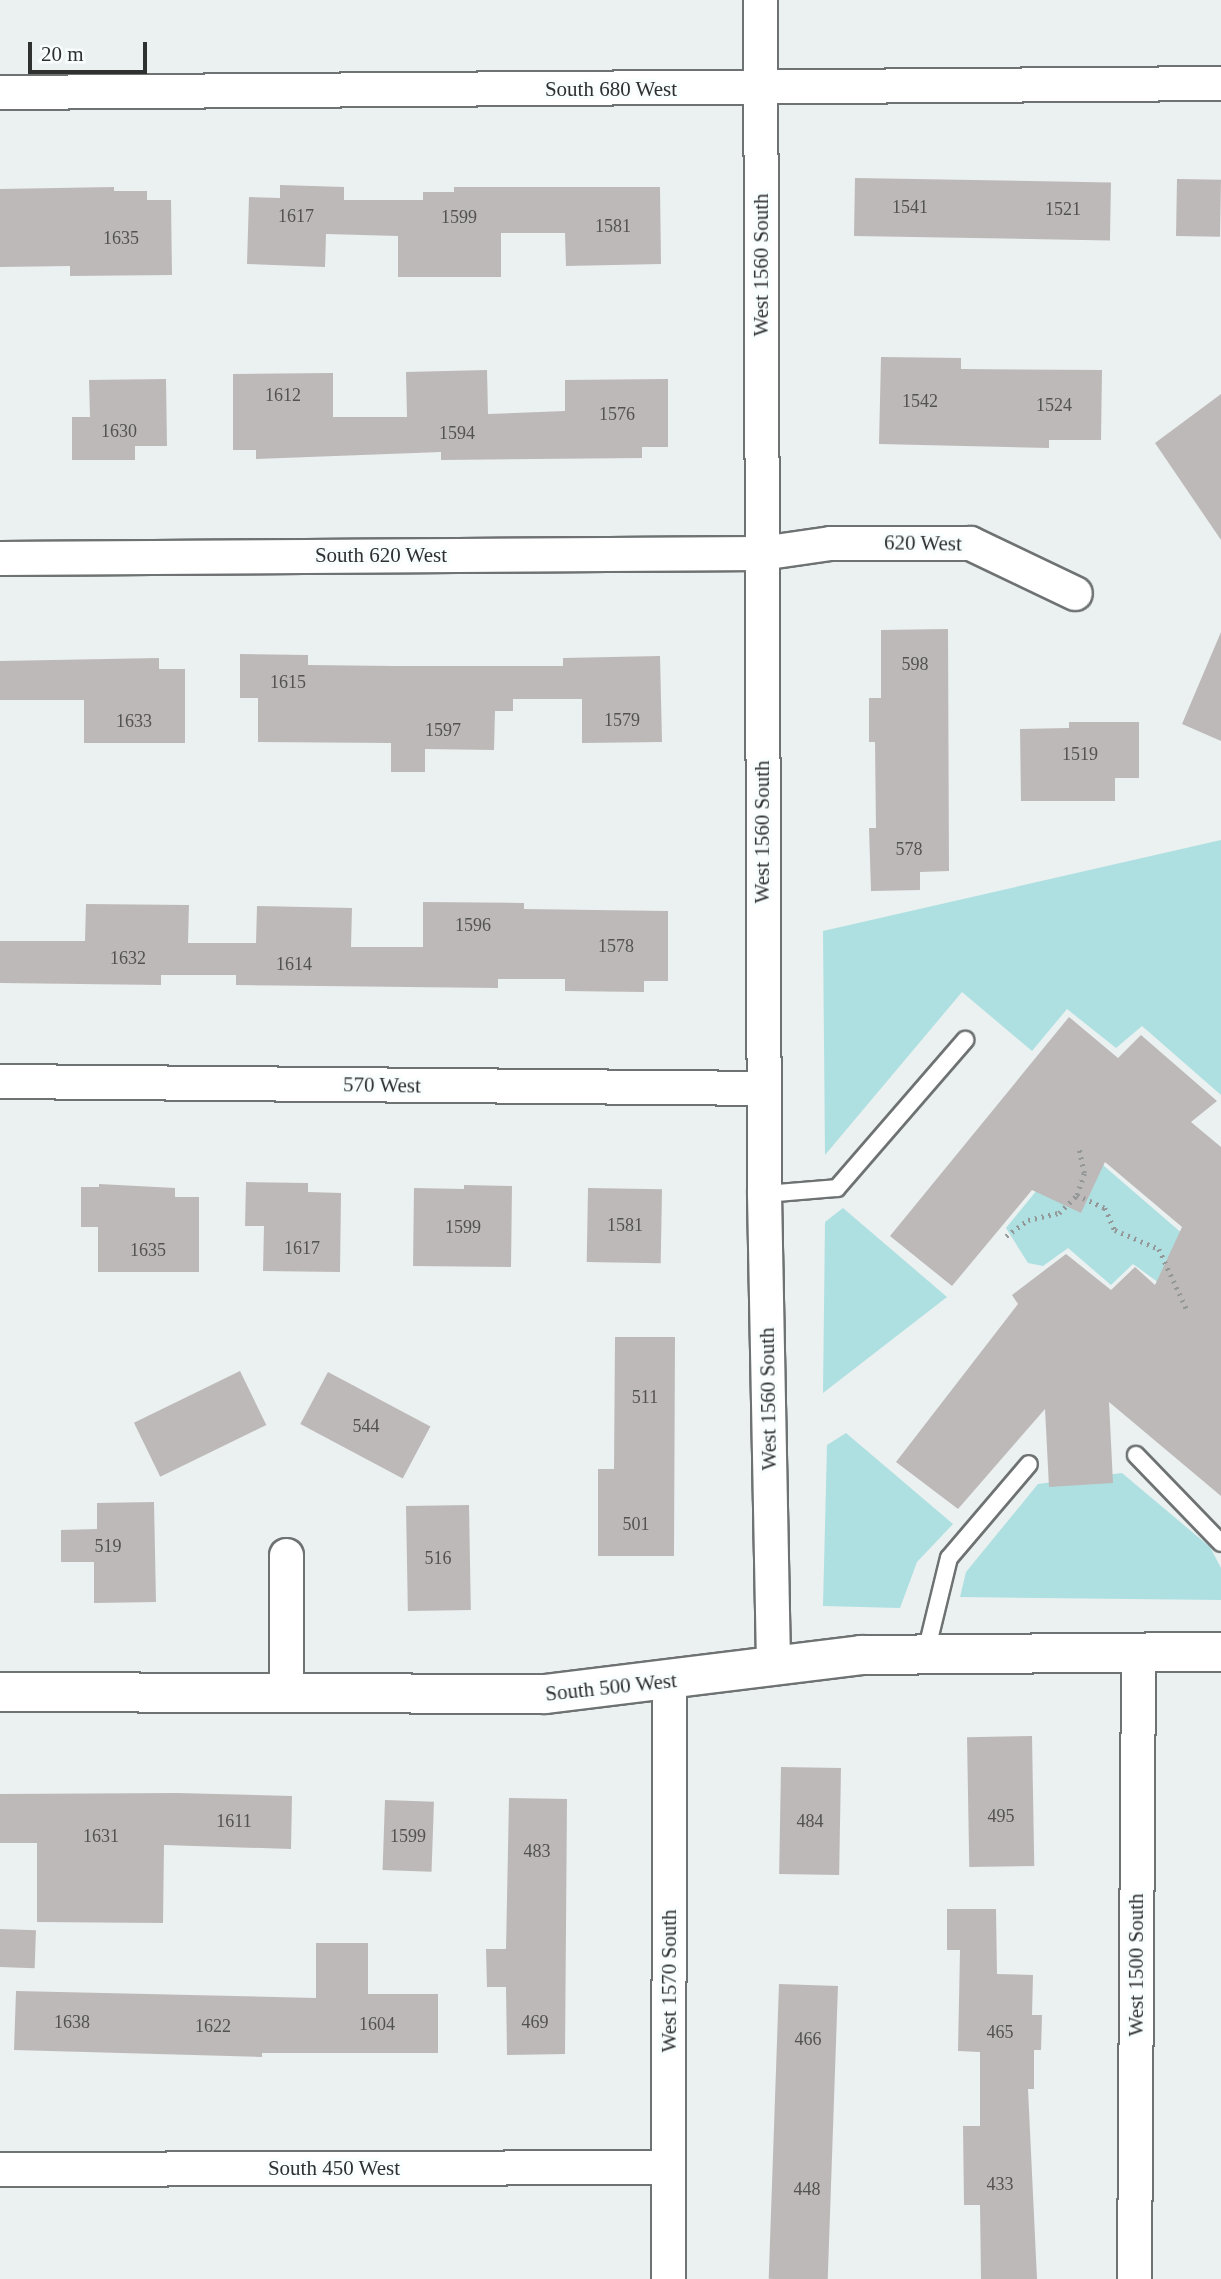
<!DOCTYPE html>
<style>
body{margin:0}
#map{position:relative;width:1221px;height:2279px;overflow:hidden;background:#ebf0f0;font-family:"Times New Roman",serif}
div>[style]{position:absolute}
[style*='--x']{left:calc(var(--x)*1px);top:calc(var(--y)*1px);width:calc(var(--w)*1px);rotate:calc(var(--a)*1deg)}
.green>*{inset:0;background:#aee0e1}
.building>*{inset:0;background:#beb9b9;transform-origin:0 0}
.path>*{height:4.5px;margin-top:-2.25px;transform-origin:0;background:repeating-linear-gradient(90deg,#949797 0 2px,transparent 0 7px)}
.roads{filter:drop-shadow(2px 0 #6e7272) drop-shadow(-2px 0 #6e7272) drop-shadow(0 2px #6e7272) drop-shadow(0 -2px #6e7272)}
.service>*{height:16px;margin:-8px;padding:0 8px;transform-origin:8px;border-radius:8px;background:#fff}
.minor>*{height:33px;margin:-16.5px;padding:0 16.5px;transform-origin:16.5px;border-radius:16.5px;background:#fff}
.secondary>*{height:38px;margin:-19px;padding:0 19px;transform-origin:19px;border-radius:19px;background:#fff}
span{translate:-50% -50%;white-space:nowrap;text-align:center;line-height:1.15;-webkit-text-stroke:6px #f8fdfd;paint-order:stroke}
.number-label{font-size:18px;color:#535252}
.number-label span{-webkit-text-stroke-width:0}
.street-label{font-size:21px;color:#2f3030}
.scale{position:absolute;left:28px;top:42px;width:119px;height:32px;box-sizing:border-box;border:4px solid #2f3030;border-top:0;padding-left:9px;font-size:21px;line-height:24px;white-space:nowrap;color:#2f3030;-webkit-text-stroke:5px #f8fdfd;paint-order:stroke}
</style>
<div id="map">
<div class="green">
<div style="clip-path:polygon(1221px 840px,1221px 1095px,1142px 1026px,1116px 1048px,1067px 1009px,1032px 1051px,962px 992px,825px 1155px,823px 931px)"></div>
<div style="clip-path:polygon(1089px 1153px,1221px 1267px,1188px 1304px,1133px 1264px,1111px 1285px,1068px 1248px,1043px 1266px,1028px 1263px,1006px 1228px,1064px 1157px)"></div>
<div style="clip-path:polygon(843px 1208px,947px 1297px,823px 1393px,825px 1222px)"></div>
<div style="clip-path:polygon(846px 1433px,953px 1524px,917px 1562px,900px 1608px,823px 1606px,827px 1445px)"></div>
<div style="clip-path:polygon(1122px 1473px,1210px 1547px,1221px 1568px,1221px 1600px,960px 1597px,966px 1572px,1038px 1484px)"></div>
</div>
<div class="building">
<div style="left:855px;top:178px;width:256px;height:58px;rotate:1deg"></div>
<div style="left:1177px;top:179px;width:44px;height:57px;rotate:1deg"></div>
<div style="clip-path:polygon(280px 185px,344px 187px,344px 200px,423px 200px,423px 192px,454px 192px,454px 187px,660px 187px,661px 264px,566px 266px,565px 233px,501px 233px,501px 277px,398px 277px,398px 236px,326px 234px,325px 267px,247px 264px,249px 197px,280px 198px)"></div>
<div style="clip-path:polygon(114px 187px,114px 191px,147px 191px,147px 200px,171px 200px,172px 275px,70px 276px,70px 266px,0 267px,0 189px)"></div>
<div style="clip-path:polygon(881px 357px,961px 358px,961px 369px,1102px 370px,1101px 440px,1049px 440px,1049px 448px,879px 444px)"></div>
<div style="clip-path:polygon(487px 370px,488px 414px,565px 411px,565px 380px,668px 379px,668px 447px,642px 447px,642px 458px,441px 460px,441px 452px,256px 459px,256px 450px,233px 450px,233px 374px,333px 373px,333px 417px,407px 417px,406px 372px)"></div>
<div style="clip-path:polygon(166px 379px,167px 446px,135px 446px,135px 460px,72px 460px,72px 417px,90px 417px,89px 380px)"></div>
<div style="clip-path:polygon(1221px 394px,1221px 540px,1155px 443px)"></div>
<div style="clip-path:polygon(948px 629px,949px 871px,920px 872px,920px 890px,871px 891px,869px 828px,876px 828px,875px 742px,869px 742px,869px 698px,881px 698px,881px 630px)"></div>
<div style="clip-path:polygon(1221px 632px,1221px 741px,1182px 724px)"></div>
<div style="clip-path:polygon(240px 654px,308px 655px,308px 665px,393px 666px,563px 666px,563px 658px,660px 656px,662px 742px,582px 743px,582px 699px,513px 699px,513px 711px,495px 711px,494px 750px,425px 749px,425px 772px,391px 772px,391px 743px,258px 742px,258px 698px,240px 698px)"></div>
<div style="clip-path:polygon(159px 658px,159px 669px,185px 669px,185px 743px,84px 743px,84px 700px,0 700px,0 661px)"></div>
<div style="clip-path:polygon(1069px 722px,1139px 722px,1139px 778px,1115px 778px,1115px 801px,1021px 801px,1020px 729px,1069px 728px)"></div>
<div style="clip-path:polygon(423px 902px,524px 903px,524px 909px,668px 911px,668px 981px,644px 981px,644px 992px,565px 991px,565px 979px,498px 979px,498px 988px,236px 985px,236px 975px,161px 975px,161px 985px,0 983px,0 941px,85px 941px,86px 904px,189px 905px,188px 943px,256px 943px,257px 906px,352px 908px,351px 947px,423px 947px)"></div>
<div style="clip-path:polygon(1069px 1017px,1118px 1058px,1141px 1035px,1217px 1101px,1191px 1122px,1221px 1147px,1221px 1496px,1109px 1402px,1113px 1483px,1049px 1487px,1045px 1409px,958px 1509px,896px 1462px,1018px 1304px,1012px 1295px,1066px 1254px,1111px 1290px,1135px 1267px,1155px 1285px,1182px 1227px,1105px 1162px,1081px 1213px,1032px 1190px,952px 1286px,890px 1236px)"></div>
<div style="clip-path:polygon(246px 1182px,308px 1183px,308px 1192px,341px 1193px,340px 1272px,263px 1271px,264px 1226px,245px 1226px)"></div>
<div style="clip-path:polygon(99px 1184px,175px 1188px,175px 1197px,199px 1197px,199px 1272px,98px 1272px,98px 1227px,81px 1227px,81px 1187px,99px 1187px)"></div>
<div style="clip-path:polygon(464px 1185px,512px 1186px,511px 1267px,413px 1266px,414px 1188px,464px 1189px)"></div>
<div style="left:588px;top:1188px;width:74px;height:74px;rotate:1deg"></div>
<div style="clip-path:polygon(615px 1337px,675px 1337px,674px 1556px,598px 1556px,598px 1469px,614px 1469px)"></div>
<div style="left:240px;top:1371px;width:60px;height:118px;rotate:64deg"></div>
<div style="left:328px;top:1372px;width:116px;height:59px;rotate:28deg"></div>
<div style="clip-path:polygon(154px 1502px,156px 1602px,94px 1603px,94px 1562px,61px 1562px,61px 1530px,97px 1529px,97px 1503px)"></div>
<div style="left:469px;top:1505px;width:105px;height:63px;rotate:89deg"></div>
<div style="left:1032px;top:1736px;width:130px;height:65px;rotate:89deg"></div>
<div style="left:781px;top:1767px;width:60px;height:107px;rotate:1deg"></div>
<div style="clip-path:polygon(177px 1793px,292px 1796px,291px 1849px,164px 1845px,163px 1923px,37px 1922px,37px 1843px,0 1843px,0 1794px)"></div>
<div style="clip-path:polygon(509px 1798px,567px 1799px,565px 2054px,507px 2055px,506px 1987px,487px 1987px,486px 1949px,506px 1949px)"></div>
<div style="left:385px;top:1800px;width:49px;height:70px;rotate:2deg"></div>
<div style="clip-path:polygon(947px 1909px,996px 1909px,997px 1974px,1033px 1975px,1032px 2015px,1042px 2015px,1041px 2050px,1034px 2050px,1034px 2089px,1028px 2089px,1037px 2279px,981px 2279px,980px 2205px,964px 2205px,963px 2126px,980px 2126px,980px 2052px,958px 2051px,960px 1950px,947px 1950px)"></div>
<div style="left:0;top:1929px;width:36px;height:38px;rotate:2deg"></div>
<div style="clip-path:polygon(316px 1943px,368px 1943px,368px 1994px,438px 1994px,438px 2053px,262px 2053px,262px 2057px,14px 2050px,16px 1991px,316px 1998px)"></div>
<div style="left:779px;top:1984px;width:59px;height:295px;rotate:2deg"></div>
</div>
<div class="path">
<div style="--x:1077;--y:1195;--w:23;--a:-72"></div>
<div style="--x:1084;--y:1173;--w:24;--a:-102"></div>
<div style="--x:1006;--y:1236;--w:27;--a:-36"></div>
<div style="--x:1028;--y:1220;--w:32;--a:-13"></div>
<div style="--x:1059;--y:1213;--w:25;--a:-45"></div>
<div style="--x:1077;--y:1195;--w:31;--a:25"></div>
<div style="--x:1105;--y:1208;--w:24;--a:66"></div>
<div style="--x:1115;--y:1230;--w:48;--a:23.4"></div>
<div style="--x:1159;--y:1249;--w:69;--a:65.3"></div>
</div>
<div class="roads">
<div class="service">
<div style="--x:764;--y:1194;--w:73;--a:-4.7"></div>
<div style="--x:837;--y:1188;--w:196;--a:-49.1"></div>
<div style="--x:1136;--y:1455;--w:122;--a:46"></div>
<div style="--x:926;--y:1652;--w:97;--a:-76.3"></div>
<div style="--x:949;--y:1558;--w:123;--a:-49.6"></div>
</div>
<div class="minor">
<div style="--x:760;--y:0;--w:1194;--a:89.81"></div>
<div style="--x:764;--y:1194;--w:470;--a:88.9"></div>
<div style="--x:0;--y:92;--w:1221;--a:-0.42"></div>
<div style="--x:0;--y:558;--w:761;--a:-0.38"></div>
<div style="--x:761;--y:553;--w:70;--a:-8.2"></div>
<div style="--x:830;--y:543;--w:140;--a:0"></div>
<div style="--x:970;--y:543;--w:116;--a:25.5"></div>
<div style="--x:0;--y:1081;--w:764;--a:0.52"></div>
<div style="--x:286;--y:1555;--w:139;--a:90"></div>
<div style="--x:0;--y:2169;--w:668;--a:-0.17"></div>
<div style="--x:668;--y:2279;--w:597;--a:-89.9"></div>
<div style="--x:1134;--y:2279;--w:627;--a:-89.63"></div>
</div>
<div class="secondary">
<div style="--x:0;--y:1692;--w:545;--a:0.21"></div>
<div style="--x:545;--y:1694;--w:318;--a:-7"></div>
<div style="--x:861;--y:1655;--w:360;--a:-0.5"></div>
</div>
</div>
<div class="number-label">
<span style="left:910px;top:207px">1541</span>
<span style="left:1063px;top:209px">1521</span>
<span style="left:296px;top:216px">1617</span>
<span style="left:459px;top:217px">1599</span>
<span style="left:613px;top:226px">1581</span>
<span style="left:121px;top:238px">1635</span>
<span style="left:283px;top:395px">1612</span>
<span style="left:920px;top:401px">1542</span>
<span style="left:1054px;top:405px">1524</span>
<span style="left:617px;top:414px">1576</span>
<span style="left:119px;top:431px">1630</span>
<span style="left:457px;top:433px">1594</span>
<span style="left:915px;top:664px">598</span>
<span style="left:288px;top:682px">1615</span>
<span style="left:622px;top:720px">1579</span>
<span style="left:134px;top:721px">1633</span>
<span style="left:443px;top:730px">1597</span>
<span style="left:1080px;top:754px">1519</span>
<span style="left:909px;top:849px">578</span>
<span style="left:473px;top:925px">1596</span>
<span style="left:616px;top:946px">1578</span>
<span style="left:128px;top:958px">1632</span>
<span style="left:294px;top:964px">1614</span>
<span style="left:625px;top:1225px">1581</span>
<span style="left:463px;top:1227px">1599</span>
<span style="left:302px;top:1248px">1617</span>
<span style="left:148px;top:1250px">1635</span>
<span style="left:645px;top:1397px">511</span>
<span style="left:366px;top:1426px">544</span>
<span style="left:636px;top:1524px">501</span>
<span style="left:108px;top:1546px">519</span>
<span style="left:438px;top:1558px">516</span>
<span style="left:1001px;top:1816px">495</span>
<span style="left:234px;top:1821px">1611</span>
<span style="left:810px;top:1821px">484</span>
<span style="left:101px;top:1836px">1631</span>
<span style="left:408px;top:1836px">1599</span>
<span style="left:537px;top:1851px">483</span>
<span style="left:72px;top:2022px">1638</span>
<span style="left:535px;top:2022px">469</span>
<span style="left:377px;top:2024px">1604</span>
<span style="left:213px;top:2026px">1622</span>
<span style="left:1000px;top:2032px">465</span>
<span style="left:808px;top:2039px">466</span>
<span style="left:1000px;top:2184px">433</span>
<span style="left:807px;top:2189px">448</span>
</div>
<div class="street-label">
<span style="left:611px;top:89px">South 680 West</span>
<span style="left:761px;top:265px;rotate:-90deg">West 1560 South</span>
<span style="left:923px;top:543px;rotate:1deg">620 West</span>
<span style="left:381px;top:555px">South 620 West</span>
<span style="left:762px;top:832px;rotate:-90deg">West 1560 South</span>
<span style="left:382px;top:1085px;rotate:1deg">570 West</span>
<span style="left:768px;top:1399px;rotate:-91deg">West 1560 South</span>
<span style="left:611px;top:1687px;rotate:-6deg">South 500 West</span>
<span style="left:1136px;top:1965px;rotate:-90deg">West 1500 South</span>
<span style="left:669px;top:1981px;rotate:-90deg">West 1570 South</span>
<span style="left:334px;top:2168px">South 450 West</span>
</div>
<div class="scale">20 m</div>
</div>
